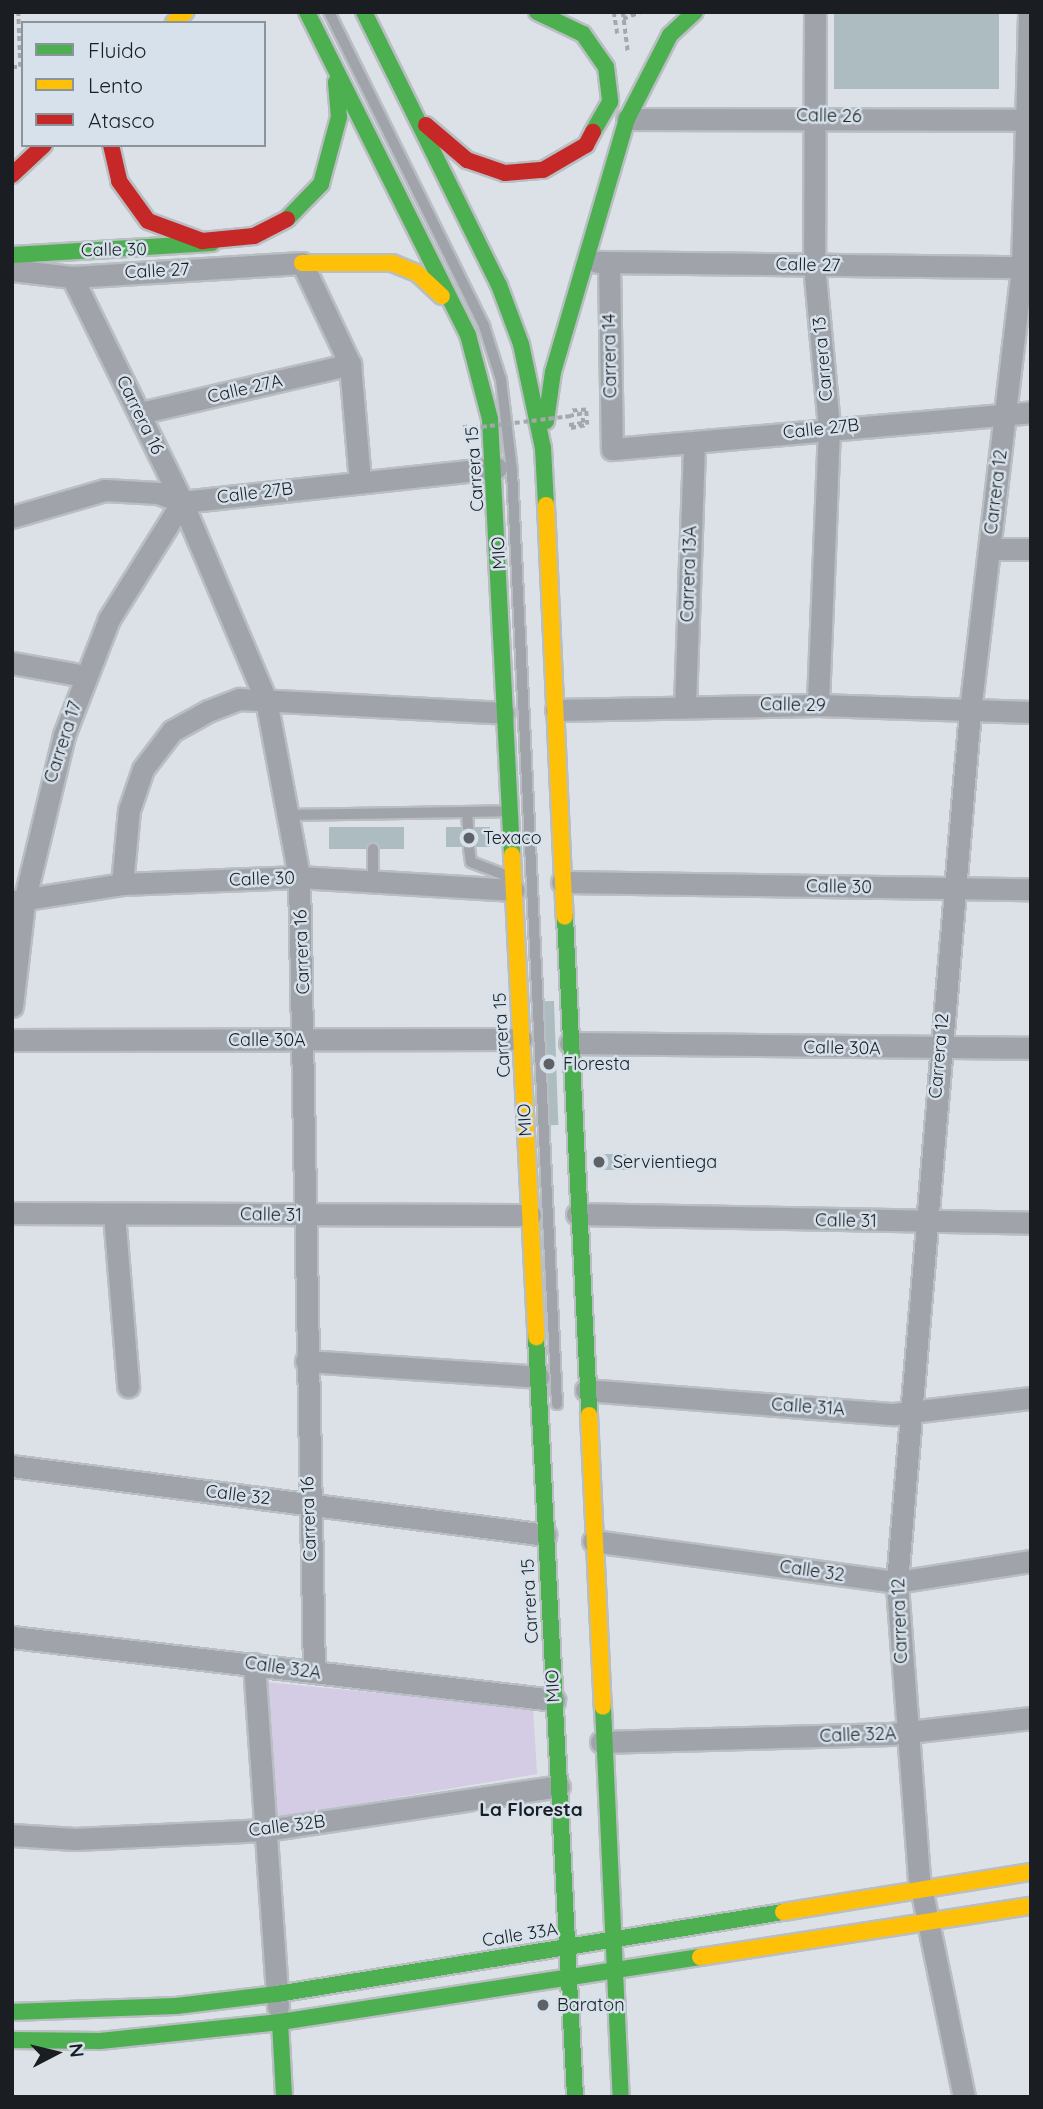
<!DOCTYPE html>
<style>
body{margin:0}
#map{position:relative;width:1043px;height:2109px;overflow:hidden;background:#dbe1e6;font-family:Quicksand,sans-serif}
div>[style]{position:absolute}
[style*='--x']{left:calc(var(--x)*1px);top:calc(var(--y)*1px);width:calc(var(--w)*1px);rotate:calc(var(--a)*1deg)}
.green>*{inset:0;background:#d3cce4}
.building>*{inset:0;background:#adbcc1;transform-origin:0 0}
.path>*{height:3.5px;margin-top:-1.75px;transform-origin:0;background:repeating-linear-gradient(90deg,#a4a8ac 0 5px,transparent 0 8.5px)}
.roads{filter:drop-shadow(2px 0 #b9bec2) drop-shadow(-2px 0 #b9bec2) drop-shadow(0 2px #b9bec2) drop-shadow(0 -2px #b9bec2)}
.lane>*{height:10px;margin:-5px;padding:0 5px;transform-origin:5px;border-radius:5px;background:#a0a4aa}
.street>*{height:21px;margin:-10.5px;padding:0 10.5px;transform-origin:10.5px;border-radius:10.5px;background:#a0a4aa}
.fast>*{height:16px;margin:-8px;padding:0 8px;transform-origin:8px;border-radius:8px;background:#4caf50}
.slow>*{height:16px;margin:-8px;padding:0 8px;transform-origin:8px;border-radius:8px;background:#ffc107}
.jam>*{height:16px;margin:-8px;padding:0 8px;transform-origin:8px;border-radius:8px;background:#c62828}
.path-bridge>*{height:3.5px;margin-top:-1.75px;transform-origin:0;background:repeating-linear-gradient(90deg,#a4a8ac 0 5px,transparent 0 8.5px)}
.dots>*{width:19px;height:19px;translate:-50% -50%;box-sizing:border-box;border:4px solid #d6e1eb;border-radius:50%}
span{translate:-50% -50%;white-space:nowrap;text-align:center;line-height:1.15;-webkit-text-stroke:5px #d6e1eb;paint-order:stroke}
.street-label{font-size:18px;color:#1a1e22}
.poi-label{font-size:18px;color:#1a1e22}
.left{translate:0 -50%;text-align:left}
.neighbourhood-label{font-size:19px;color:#1a1e22;font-weight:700}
.frame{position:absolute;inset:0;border:14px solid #1a1e22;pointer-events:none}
.legend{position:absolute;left:21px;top:21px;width:245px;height:126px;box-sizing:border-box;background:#d6e1eb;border:2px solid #8b939b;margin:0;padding:9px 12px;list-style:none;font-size:21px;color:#1a1e22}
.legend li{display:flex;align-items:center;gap:14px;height:35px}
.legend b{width:35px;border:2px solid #8b939b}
.north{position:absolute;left:21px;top:2018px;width:70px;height:70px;-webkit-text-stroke:5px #d6e1eb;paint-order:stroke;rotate:83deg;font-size:19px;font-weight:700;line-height:28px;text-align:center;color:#1a1e22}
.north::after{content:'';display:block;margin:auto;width:24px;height:32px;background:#1a1e22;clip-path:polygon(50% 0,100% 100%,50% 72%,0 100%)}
</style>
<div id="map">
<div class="green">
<div style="clip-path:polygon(265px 1682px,533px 1708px,537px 1774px,274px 1818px)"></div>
</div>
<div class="building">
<div style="left:834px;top:12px;width:165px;height:77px"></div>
<div style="left:329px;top:827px;width:75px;height:22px"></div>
<div style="left:490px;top:827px;width:20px;height:44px;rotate:90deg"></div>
<div style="left:554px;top:1001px;width:124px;height:16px;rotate:88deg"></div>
<div style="left:593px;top:1154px;width:33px;height:16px"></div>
</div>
<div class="path">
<div style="--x:614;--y:12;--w:25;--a:81"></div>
<div style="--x:623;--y:12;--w:40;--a:82.9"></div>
<div style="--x:623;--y:19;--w:19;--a:-21"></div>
<div style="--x:12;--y:67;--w:8;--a:0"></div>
<div style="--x:20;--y:67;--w:55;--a:-92.1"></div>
<div style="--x:465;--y:425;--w:17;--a:80"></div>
<div style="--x:569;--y:425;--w:14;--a:-8"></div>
<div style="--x:583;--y:423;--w:9;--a:-96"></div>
<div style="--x:582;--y:414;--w:11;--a:170"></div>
<div style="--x:571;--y:428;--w:16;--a:-11"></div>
<div style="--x:587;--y:425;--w:15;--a:-94"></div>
<div style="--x:586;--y:410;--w:14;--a:176"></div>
</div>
<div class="roads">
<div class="lane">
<div style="--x:329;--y:12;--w:350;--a:63.7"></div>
<div style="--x:484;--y:326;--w:57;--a:72.5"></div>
<div style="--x:501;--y:380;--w:92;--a:83.1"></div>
<div style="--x:512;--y:471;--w:934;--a:87.24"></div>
<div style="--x:467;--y:812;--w:16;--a:86"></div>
<div style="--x:288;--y:815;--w:219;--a:-1"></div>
<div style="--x:469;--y:848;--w:14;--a:82"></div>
<div style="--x:471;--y:862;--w:39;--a:21"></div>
<div style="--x:373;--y:849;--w:32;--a:90"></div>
</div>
<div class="street">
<div style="--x:815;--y:12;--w:253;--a:90.2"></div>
<div style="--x:814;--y:265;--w:164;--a:84.7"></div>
<div style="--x:829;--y:428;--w:277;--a:92.3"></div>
<div style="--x:627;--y:119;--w:404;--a:0.1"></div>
<div style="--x:597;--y:262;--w:434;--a:0.7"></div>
<div style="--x:609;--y:262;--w:187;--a:89.1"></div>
<div style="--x:612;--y:449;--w:421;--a:-5"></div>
<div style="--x:12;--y:270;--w:60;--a:6.7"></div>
<div style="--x:72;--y:277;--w:230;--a:-3.5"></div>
<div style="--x:302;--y:263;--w:112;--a:64.6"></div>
<div style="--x:350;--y:364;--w:117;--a:85.1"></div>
<div style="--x:72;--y:277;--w:250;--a:63.9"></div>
<div style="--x:182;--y:502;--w:215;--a:67"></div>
<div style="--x:266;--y:700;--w:180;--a:79.4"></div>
<div style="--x:299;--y:877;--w:795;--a:88.92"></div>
<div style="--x:140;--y:413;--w:216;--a:-13.1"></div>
<div style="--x:12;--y:517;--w:97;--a:-16.2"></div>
<div style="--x:105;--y:490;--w:53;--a:3.2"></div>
<div style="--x:158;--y:493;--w:26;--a:21"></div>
<div style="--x:182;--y:502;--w:316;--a:-6.2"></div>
<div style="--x:989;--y:549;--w:42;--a:0"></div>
<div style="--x:12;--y:663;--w:74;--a:10.1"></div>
<div style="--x:685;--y:705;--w:262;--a:-88"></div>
<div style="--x:556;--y:710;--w:262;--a:-1.1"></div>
<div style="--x:818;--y:705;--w:213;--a:1.9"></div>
<div style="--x:562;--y:882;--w:469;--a:0.9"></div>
<div style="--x:122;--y:884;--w:74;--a:-84.6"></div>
<div style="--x:129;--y:810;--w:43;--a:-71.1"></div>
<div style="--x:143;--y:769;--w:48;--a:-52.7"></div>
<div style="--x:172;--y:731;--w:41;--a:-29.1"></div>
<div style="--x:208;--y:711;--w:34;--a:-21"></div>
<div style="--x:240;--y:699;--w:264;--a:3"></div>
<div style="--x:14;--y:901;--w:109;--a:-8.9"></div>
<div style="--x:122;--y:884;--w:177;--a:-2.3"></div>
<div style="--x:299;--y:877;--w:215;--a:3.5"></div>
<div style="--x:12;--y:1006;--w:105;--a:-83.4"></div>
<div style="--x:24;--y:902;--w:172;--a:-76.5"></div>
<div style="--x:64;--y:735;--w:124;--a:-68.8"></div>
<div style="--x:109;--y:619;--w:138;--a:-58"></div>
<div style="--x:12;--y:1040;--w:509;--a:-0.11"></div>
<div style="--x:570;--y:1043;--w:461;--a:0.6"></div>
<div style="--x:12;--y:1213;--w:518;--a:0.22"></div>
<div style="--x:114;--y:1214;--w:173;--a:85.3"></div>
<div style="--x:577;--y:1214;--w:454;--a:1.1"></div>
<div style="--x:306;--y:1361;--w:233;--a:3.9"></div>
<div style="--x:586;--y:1390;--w:309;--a:4.5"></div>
<div style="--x:894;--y:1414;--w:138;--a:-6.7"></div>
<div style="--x:12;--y:1466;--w:538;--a:7.36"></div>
<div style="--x:593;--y:1541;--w:307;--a:7.7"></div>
<div style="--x:897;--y:1582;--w:136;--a:-8.9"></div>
<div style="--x:12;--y:1637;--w:546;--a:6.63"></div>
<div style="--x:254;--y:1664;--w:344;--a:86"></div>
<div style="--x:601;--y:1742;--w:290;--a:-1.6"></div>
<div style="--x:891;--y:1734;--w:141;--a:-6.5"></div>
<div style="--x:12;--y:1835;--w:63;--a:3.6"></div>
<div style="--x:75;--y:1839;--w:191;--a:-2.7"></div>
<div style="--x:266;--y:1830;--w:296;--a:-8.5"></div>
<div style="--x:964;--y:2097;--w:224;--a:-101.6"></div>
<div style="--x:919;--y:1878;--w:297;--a:-94.3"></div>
<div style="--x:897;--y:1582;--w:874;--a:-85.21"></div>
<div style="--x:970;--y:711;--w:447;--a:-83.3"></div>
<div style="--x:1022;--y:267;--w:255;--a:-88.4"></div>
</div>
<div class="fast">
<div style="--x:307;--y:12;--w:361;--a:63.5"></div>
<div style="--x:468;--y:335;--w:87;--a:75.3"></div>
<div style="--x:490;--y:419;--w:437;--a:87.1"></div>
<div style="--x:364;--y:12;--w:305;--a:63.7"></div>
<div style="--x:499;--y:285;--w:63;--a:69.6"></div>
<div style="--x:521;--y:344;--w:106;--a:78.1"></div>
<div style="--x:543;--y:448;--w:57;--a:87"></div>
<div style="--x:537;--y:12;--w:51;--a:25.6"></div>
<div style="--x:583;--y:34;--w:40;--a:55.1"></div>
<div style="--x:606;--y:67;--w:35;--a:83"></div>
<div style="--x:610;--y:102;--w:34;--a:120"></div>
<div style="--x:287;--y:219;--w:49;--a:-45.8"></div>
<div style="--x:321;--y:184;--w:69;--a:-75"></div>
<div style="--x:339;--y:117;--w:35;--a:-95"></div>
<div style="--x:12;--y:255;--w:200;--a:-3.4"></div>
<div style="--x:546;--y:421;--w:49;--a:-81.9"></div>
<div style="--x:553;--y:372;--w:264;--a:-73.7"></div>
<div style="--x:627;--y:119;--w:94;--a:-62.9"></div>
<div style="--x:670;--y:35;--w:34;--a:-43"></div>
<div style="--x:565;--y:917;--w:499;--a:87.2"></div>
<div style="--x:536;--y:1337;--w:761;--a:87.06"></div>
<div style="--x:603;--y:1707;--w:390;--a:87.4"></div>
<div style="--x:12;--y:2012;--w:164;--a:-2.1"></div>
<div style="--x:176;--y:2006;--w:102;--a:-6.8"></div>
<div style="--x:277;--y:1994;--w:513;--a:-9.21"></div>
<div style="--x:280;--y:2022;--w:75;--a:86.9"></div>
<div style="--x:12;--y:2040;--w:88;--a:0.7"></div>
<div style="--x:100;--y:2041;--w:181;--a:-6"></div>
<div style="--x:280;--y:2022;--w:425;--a:-8.8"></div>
</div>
<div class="slow">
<div style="--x:174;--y:23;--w:16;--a:-45"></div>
<div style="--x:302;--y:263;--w:90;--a:0"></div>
<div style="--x:392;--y:263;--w:27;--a:22"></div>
<div style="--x:417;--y:273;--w:34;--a:43"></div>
<div style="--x:546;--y:505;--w:412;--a:87.4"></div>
<div style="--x:512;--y:855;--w:483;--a:87.1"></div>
<div style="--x:589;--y:1415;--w:292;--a:87.3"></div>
<div style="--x:783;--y:1912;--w:251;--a:-9.2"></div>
<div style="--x:700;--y:1957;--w:335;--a:-8.8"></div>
</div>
<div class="jam">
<div style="--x:426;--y:125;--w:54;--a:40.5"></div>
<div style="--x:467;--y:160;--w:40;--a:18.9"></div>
<div style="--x:505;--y:173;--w:38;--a:-5"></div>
<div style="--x:543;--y:170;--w:50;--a:-30.2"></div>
<div style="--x:586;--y:145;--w:15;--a:-62"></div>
<div style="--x:111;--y:145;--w:37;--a:77"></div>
<div style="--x:119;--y:181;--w:49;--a:54.1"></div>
<div style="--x:148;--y:221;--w:58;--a:20.3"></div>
<div style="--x:202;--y:241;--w:52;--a:-5.5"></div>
<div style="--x:254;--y:236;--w:37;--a:-27"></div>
<div style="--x:12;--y:175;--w:44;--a:-43.2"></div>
</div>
</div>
<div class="path-bridge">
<div style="--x:473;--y:428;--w:99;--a:-7"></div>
</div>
<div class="dots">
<div style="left:469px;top:838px;background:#5e6267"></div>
<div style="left:549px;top:1064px;background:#5e6267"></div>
<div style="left:599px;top:1162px;background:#5e6267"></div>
<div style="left:543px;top:2005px;background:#5e6267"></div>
</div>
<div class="street-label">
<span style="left:829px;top:116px;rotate:1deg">Calle 26</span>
<span style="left:114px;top:250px;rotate:-1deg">Calle 30</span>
<span style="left:808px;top:265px;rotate:1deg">Calle 27</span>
<span style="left:157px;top:271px;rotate:-3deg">Calle 27</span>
<span style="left:610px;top:356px;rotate:-91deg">Carrera 14</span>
<span style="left:823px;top:359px;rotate:-95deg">Carrera 13</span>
<span style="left:245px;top:389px;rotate:-13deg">Calle 27A</span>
<span style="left:140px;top:415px;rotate:64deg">Carrera 16</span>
<span style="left:821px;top:429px;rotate:-6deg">Calle 27B</span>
<span style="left:475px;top:469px;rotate:-94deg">Carrera 15</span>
<span style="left:996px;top:492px;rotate:-83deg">Carrera 12</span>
<span style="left:255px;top:493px;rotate:-7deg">Calle 27B</span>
<span style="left:499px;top:553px;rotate:-93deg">MIO</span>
<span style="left:689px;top:574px;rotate:-88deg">Carrera 13A</span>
<span style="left:793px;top:705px;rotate:1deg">Calle 29</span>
<span style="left:63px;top:742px;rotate:-72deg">Carrera 17</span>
<span style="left:262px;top:879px;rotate:-2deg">Calle 30</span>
<span style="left:839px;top:887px;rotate:1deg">Calle 30</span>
<span style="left:302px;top:952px;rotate:-92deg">Carrera 16</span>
<span style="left:502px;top:1035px;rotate:-93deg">Carrera 15</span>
<span style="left:267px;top:1040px">Calle 30A</span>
<span style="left:842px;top:1048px;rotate:1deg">Calle 30A</span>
<span style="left:939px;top:1056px;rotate:-85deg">Carrera 12</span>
<span style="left:525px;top:1120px;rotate:-93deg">MIO</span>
<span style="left:271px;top:1215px;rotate:1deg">Calle 31</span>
<span style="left:846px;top:1221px;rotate:1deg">Calle 31</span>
<span style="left:808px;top:1407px;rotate:4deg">Calle 31A</span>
<span style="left:238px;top:1495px;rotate:7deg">Calle 32</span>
<span style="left:309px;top:1519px;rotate:-92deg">Carrera 16</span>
<span style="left:812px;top:1571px;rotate:8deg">Calle 32</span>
<span style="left:530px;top:1601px;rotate:-93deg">Carrera 15</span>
<span style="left:900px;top:1621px;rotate:-92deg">Carrera 12</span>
<span style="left:283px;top:1668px;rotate:8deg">Calle 32A</span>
<span style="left:553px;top:1686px;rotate:-93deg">MIO</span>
<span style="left:858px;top:1735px;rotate:-2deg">Calle 32A</span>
<span style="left:287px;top:1826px;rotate:-7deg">Calle 32B</span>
<span style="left:520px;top:1935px;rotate:-9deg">Calle 33A</span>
</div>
<div class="poi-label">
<span class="left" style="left:483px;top:838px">Texaco</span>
<span class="left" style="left:563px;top:1064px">Floresta</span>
<span class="left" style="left:613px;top:1162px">Servientiega</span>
<span class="left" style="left:557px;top:2005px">Baraton</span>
</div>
<div class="neighbourhood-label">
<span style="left:531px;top:1810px">La Floresta</span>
</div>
<div class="frame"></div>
<ul class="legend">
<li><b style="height:9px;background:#4caf50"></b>Fluido</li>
<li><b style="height:9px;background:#ffc107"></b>Lento</li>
<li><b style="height:9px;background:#c62828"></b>Atasco</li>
</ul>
<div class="north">N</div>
</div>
